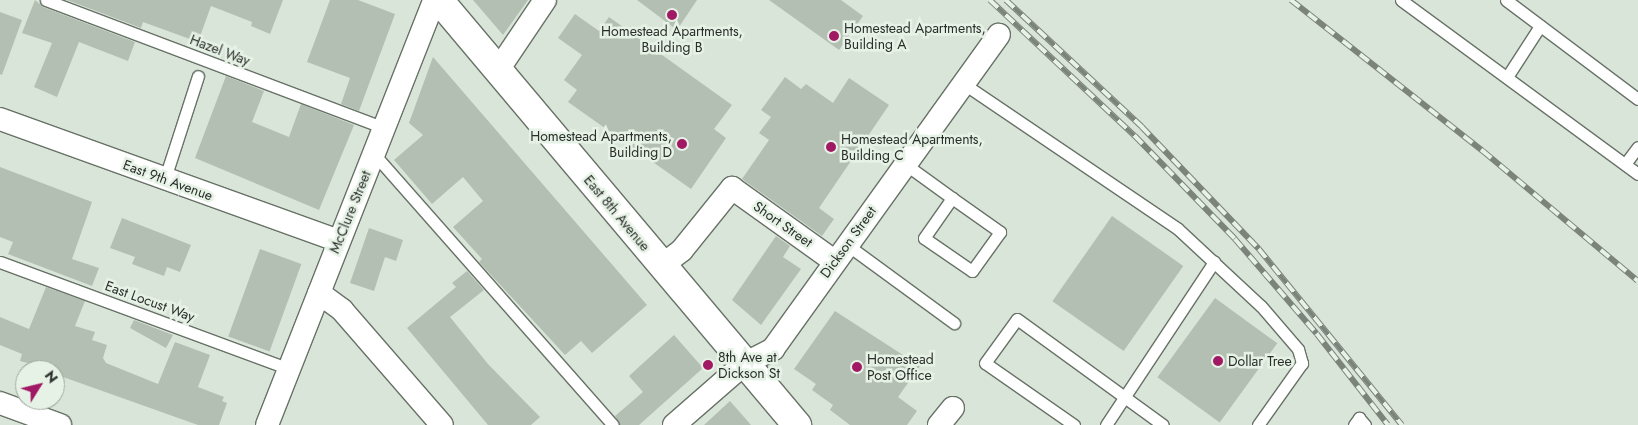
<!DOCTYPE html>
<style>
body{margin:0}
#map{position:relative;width:1638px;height:425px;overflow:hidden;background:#d9e5d9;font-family:Jost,sans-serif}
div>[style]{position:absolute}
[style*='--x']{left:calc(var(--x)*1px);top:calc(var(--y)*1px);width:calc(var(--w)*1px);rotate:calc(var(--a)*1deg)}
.building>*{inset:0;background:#b3bfb3;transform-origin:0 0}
.roads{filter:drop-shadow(1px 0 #687267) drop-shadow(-1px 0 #687267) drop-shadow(0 1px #687267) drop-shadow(0 -1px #687267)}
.lane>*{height:11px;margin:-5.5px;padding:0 5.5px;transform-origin:5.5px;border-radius:5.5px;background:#fff}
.street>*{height:22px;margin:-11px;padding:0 11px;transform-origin:11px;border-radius:11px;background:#fff}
.primary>*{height:28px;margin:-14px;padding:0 14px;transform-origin:14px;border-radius:14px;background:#fff}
.rail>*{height:5.5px;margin-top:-2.75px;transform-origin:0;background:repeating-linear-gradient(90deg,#e7f2e6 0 11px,#7b837b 0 22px);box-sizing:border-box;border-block:1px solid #7b837b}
.dots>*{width:14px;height:14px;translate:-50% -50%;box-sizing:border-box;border:2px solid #e7f2e6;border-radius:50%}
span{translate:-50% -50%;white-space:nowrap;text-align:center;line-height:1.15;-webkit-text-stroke:5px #e7f2e6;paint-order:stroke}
.poi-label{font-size:14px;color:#2a2e2a}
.left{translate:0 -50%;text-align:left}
.right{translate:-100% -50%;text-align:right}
.street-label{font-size:14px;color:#2a2e2a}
.north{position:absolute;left:15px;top:360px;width:50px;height:50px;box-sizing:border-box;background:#e7f2e6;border:1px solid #9ba49b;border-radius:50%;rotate:54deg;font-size:14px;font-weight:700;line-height:20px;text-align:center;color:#2a2e2a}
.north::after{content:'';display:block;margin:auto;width:18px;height:22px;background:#a11964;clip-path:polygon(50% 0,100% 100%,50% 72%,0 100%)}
</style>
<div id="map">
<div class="building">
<div style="clip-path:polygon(35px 0,43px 7px,135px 42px,128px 61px,79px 42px,57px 97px,34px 87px,52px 43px,22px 33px)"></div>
<div style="clip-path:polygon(67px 0,283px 0,270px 34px,251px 26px,252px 22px,211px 6px,198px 42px,143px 22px,141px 28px)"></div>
<div style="clip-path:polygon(330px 0,358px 0,395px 14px,359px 111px,341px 104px,350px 78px,307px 62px)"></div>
<div style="clip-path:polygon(473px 0,528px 0,503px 35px)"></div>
<div style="clip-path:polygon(637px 0,697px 0,677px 30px)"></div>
<div style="clip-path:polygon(769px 0,841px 0,863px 16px,839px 50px)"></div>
<div style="clip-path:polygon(0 12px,22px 20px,2px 75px,0 74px)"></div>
<div style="clip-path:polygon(575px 14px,599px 31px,609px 17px,732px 105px,714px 129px,726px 138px,691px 189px,568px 102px,577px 90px,564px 80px,582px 55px,558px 38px)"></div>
<div style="clip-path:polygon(433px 57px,647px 305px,592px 353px,581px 341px,565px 355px,479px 262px,482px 259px,453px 227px,483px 201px,463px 177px,432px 204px,394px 160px,423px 135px,409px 123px)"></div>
<div style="clip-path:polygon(226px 76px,264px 91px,252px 122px,289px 137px,301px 104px,354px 125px,319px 210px,195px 158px)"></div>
<div style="clip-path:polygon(785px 77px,801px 89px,806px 84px,833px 103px,849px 78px,889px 105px,819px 208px,834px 219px,822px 236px,742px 179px,769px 140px,759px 133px,771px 117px,761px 110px)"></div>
<div style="clip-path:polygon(0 167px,92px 202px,72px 259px,99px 268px,92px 286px,8px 254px,13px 242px,0 237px)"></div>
<div style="left:1112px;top:216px;width:87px;height:104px;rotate:35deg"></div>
<div style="clip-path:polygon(122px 218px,191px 245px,180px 272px,167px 267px,164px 276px,132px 264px,135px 257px,110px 248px)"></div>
<div style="clip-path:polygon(369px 228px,403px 240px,396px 261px,385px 257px,374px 291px,350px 283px)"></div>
<div style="clip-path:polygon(776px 236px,790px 246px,783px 257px,801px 269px,761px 325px,732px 300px)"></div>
<div style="left:260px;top:249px;width:44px;height:93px;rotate:20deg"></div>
<div style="clip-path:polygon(467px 271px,484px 290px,450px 317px,488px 364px,540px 417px,531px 425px,488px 425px,407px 328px,456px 287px,452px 283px)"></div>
<div style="clip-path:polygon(46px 287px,85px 301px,75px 326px,95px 332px,92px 340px,107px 345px,103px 358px,106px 363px,158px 384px,175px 342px,210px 355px,198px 387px,224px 397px,222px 401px,227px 403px,219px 425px,198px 425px,63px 377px,55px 370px,20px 361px,22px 354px,0 345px,0 317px,29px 329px)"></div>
<div style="left:1215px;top:298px;width:77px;height:98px;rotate:36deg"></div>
<div style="clip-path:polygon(835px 311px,920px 366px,898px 397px,917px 411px,907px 425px,850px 425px,830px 410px,833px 405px,812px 390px,816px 384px,794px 369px)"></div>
<div style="clip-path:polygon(134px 320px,173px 335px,166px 348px,130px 328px)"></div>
<div style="clip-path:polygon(674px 335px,703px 368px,639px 425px,620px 425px,615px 416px,643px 392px,629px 376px)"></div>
<div style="clip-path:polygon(730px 401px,751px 425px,704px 425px)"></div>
</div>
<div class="roads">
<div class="lane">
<div style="--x:46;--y:0;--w:361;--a:20.7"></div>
<div style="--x:1401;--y:0;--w:294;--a:36.3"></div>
<div style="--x:1506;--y:0;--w:165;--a:36.9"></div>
<div style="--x:1507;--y:77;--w:61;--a:-57.1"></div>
<div style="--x:964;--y:84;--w:258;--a:34.1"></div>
<div style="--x:1178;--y:229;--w:113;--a:42.9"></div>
<div style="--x:1261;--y:306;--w:57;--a:49.3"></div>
<div style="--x:1298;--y:349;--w:15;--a:74"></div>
<div style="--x:1302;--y:363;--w:76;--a:125.4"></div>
<div style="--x:374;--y:154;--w:361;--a:48.6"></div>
<div style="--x:905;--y:164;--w:58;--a:35.9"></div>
<div style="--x:952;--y:198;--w:59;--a:35.3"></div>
<div style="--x:1000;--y:232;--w:48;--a:125.7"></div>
<div style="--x:972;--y:271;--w:58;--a:-145.5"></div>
<div style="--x:924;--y:238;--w:49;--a:-55"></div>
<div style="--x:1625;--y:164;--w:21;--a:-53"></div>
<div style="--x:165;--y:178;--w:107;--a:-72.1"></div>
<div style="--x:846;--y:244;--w:134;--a:36.2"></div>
<div style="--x:0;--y:262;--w:309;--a:20.3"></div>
<div style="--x:1074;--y:425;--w:108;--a:-145.1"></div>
<div style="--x:985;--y:363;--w:54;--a:-54"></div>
<div style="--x:1017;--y:319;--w:180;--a:36"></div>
<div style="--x:1106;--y:425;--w:196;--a:-56.5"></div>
<div style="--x:1354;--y:425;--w:9;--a:-54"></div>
<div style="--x:1359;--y:418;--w:9;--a:49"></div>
</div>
<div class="street">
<div style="--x:498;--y:70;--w:84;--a:-56.1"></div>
<div style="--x:0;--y:119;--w:358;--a:19.8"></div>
<div style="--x:661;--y:266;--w:26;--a:-37"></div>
<div style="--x:682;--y:250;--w:80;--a:-51.1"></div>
<div style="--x:732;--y:188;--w:125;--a:35.6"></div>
<div style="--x:319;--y:293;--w:29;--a:36"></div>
<div style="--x:342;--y:310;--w:152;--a:49"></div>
<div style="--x:0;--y:403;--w:64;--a:20.1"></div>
<div style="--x:267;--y:425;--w:457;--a:-68.5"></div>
<div style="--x:674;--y:425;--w:93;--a:-41.1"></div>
<div style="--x:744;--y:364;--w:33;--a:-27"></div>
<div style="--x:773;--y:349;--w:387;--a:-54.3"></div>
<div style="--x:939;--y:425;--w:22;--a:-51"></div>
</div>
<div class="primary">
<div style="--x:439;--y:0;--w:556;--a:49.89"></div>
</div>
</div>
<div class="rail">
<div style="--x:990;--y:0;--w:199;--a:43.2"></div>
<div style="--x:1135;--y:136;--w:144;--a:45.8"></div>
<div style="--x:1235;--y:239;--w:125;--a:49.2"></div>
<div style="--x:1317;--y:334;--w:115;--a:52"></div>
<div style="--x:1006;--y:0;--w:186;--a:43"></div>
<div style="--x:1142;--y:127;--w:169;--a:46.2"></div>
<div style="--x:1259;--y:249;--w:227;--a:50.9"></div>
<div style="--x:1291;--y:0;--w:244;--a:38.2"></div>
<div style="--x:1483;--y:151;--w:202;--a:40"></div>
</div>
<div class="dots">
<div style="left:672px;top:15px;background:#a11964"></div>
<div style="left:834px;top:36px;background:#a11964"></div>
<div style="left:682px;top:144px;background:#a11964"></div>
<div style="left:831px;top:147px;background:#a11964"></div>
<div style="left:1218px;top:361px;background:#a11964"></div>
<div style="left:708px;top:365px;background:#a11964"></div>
<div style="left:857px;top:367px;background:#a11964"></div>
</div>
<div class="poi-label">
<span class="left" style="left:844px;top:36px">Homestead Apartments,<br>Building A</span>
<span style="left:672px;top:39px">Homestead Apartments,<br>Building B</span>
<span class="right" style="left:672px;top:144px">Homestead Apartments,<br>Building D</span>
<span class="left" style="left:841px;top:147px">Homestead Apartments,<br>Building C</span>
<span class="left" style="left:718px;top:365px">8th Ave at<br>Dickson St</span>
<span class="left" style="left:867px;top:367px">Homestead<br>Post Office</span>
<span class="left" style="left:1228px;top:361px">Dollar Tree</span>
</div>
<div class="street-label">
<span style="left:220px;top:50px;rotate:21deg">Hazel Way</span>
<span style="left:168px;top:180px;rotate:20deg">East 9th Avenue</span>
<span style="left:350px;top:212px;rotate:-68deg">McClure Street</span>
<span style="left:617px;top:213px;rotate:50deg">East 8th Avenue</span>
<span style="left:783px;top:224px;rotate:35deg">Short Street</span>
<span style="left:848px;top:242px;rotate:-54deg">Dickson Street</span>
<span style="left:150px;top:301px;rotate:20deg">East Locust Way</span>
</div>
<div class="north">N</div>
</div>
